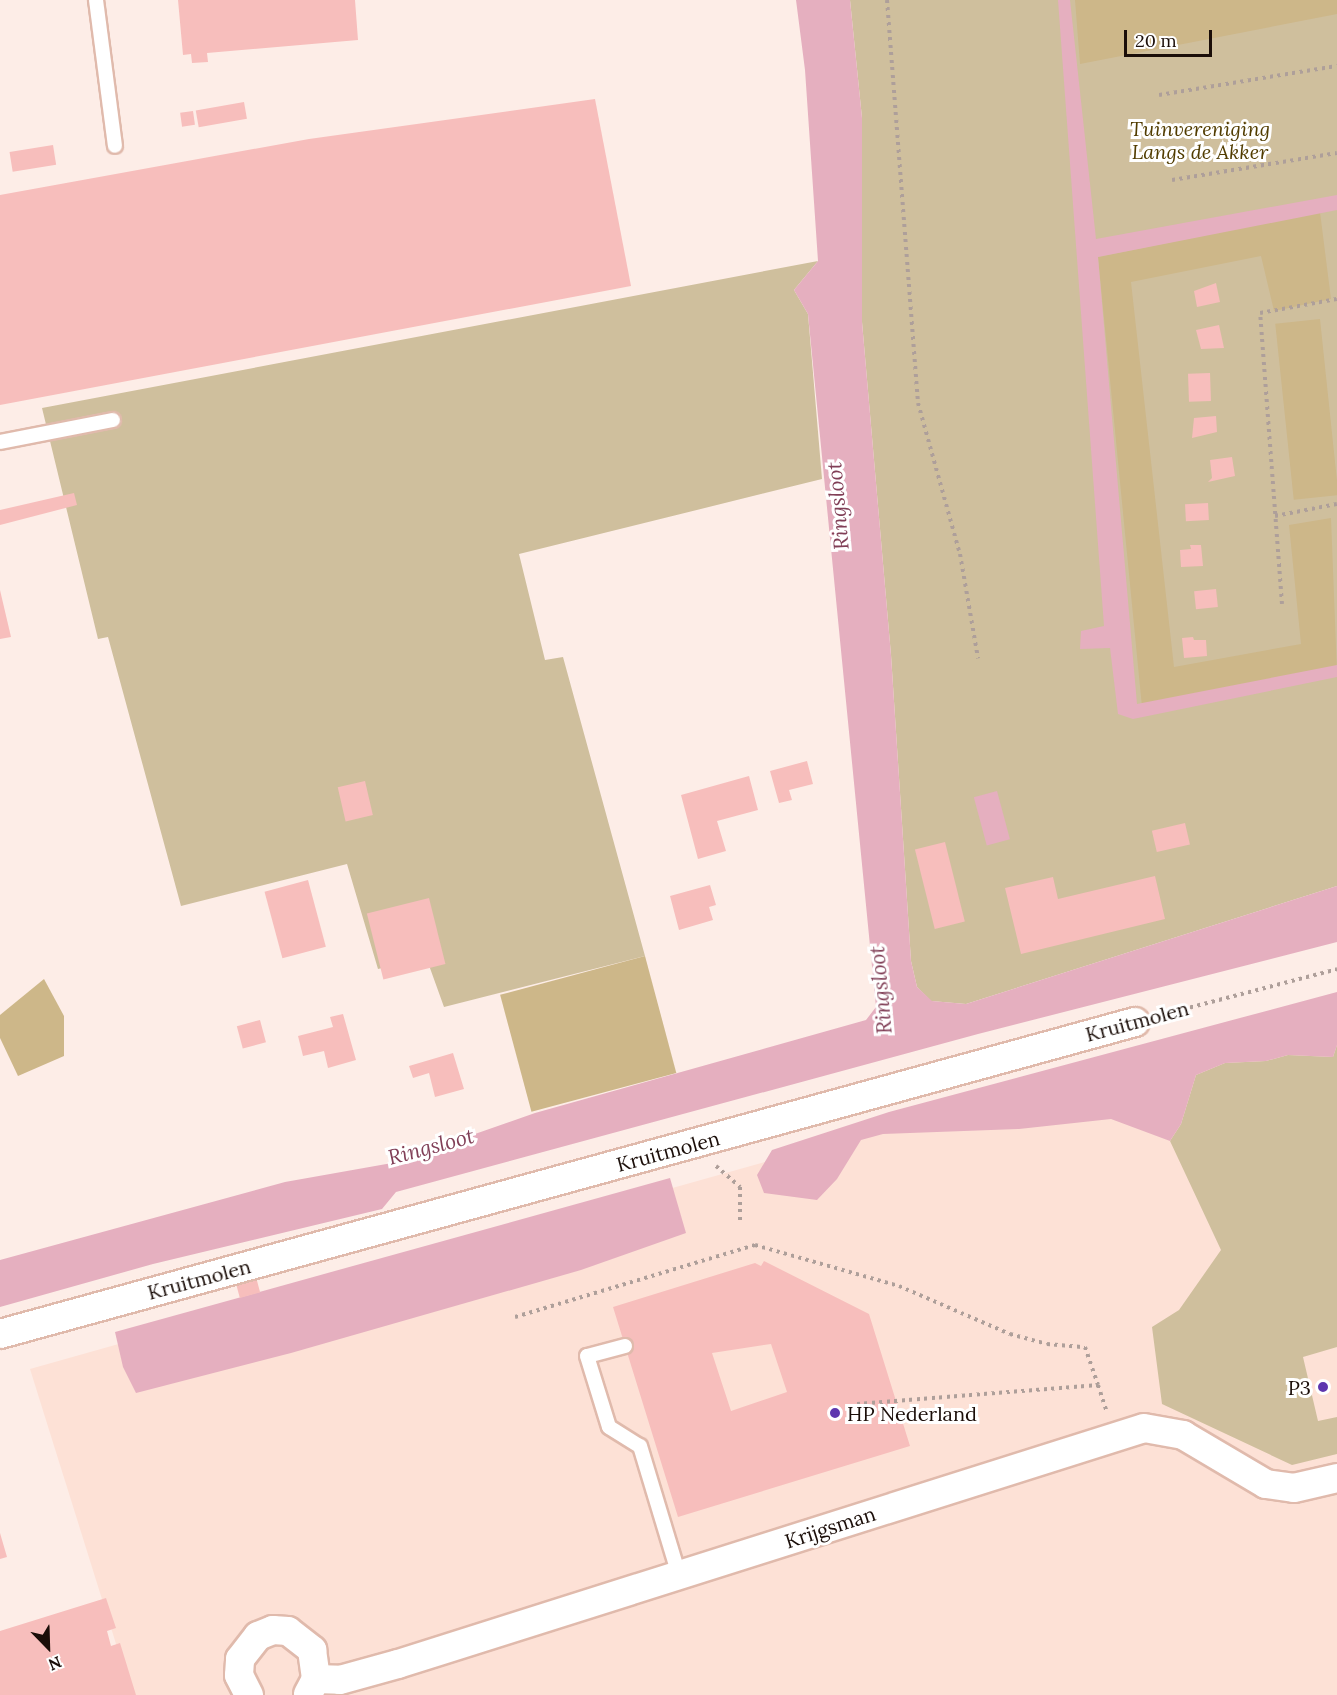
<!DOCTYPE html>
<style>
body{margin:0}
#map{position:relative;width:1337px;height:1695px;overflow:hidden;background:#fdede7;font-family:Lora,serif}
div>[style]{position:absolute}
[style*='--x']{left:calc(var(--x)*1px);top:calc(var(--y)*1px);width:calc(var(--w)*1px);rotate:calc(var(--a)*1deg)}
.built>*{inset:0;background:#fde1d6}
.green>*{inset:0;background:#cfbf9d}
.forest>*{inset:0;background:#cdb789;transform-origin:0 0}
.water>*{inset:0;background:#e5afbf;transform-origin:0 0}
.building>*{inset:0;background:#f7bebc;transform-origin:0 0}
.path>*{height:4px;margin-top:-2px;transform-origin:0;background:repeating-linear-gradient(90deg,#ae9f9a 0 3px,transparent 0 7.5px)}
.roads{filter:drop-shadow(2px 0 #e0baac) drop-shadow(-2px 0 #e0baac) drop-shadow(0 2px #e0baac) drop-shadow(0 -2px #e0baac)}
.lane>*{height:14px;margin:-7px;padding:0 7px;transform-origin:7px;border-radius:7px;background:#fff}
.street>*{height:28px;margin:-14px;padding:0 14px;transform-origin:14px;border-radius:14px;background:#fff}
.dots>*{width:16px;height:16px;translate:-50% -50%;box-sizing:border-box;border:3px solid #fff;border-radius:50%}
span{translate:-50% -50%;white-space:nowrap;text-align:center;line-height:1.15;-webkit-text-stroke:6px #fff;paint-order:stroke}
.park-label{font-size:20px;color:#513c00;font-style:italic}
.street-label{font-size:20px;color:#1b0e09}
.poi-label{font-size:20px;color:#1b0e09}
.right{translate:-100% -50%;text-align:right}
.left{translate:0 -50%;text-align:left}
.water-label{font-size:21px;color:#813f57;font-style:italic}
.north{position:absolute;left:18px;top:1617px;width:60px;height:60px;-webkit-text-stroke:4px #fff;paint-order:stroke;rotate:157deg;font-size:16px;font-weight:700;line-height:24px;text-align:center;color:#1b0e09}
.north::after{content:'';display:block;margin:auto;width:21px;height:27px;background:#1b0e09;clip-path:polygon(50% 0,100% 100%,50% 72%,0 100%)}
.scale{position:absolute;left:1124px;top:30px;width:88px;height:27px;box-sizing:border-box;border:3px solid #1b0e09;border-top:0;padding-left:8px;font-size:18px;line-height:21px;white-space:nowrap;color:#1b0e09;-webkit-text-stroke:4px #fff;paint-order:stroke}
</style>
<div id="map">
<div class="built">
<div style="clip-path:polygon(1337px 1007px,1337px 1695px,132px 1695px,30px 1369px,1162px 1050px)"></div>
</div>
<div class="green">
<div style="clip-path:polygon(850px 0,1337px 0,1337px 886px,966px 1004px,931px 1001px,917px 987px,911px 961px,891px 655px,862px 322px,862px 118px)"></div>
<div style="clip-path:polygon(818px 261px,794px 290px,808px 314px,822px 479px,519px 554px,545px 660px,563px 657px,645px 956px,444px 1007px,426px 957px,378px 969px,347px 864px,181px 906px,108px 637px,98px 639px,42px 408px)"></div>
<div style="clip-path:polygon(1337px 1045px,1337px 1347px,1303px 1357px,1318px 1421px,1337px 1417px,1337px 1454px,1292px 1465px,1162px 1404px,1152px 1327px,1179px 1310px,1221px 1250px,1170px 1141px,1181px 1124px,1196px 1075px,1225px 1063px,1266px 1061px,1288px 1055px,1333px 1057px)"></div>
</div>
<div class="forest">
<div style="clip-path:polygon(1075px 0,1337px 0,1337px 14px,1080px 64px)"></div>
<div style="clip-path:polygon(1320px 212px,1331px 299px,1274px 311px,1261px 256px,1131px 282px,1174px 667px,1301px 644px,1289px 525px,1331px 518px,1337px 673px,1142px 707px,1098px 257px)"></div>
<div style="left:1320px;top:319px;width:177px;height:45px;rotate:84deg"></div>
<div style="left:645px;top:956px;width:121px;height:150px;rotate:75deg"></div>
<div style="clip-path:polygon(44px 979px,64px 1016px,64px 1056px,18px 1076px,0 1038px,0 1015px)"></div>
</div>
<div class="water">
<div style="clip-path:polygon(796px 0,850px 0,862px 118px,862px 322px,891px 655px,911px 961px,917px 987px,932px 1001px,966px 1004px,1337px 886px,1337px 942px,978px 1034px,396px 1192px,382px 1209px,153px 1264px,0 1307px,0 1260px,285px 1182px,392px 1163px,535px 1113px,866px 1020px,876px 1007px,808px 314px,794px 290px,818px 261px,805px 70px)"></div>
<div style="clip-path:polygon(1058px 0,1070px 0,1096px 239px,1337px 195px,1337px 210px,1098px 257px,1137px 704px,1337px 665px,1337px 677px,1133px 719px,1118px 714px,1110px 648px,1080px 649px,1081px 631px,1104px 626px)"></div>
<div style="left:997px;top:791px;width:50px;height:24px;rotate:75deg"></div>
<div style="clip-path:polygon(1337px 992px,1337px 1045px,1333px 1057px,1288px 1055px,1266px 1061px,1225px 1063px,1196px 1075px,1181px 1124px,1170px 1141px,1111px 1119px,1019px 1129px,883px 1134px,861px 1140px,837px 1179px,817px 1200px,764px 1193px,757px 1175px,772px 1150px,889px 1112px)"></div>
<div style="clip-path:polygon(670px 1178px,686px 1233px,581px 1270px,291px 1353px,136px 1393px,123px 1367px,115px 1332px)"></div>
</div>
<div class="building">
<div style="clip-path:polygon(178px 0,355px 0,358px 40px,207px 53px,208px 62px,192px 63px,191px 54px,183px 55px)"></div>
<div style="clip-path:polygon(595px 99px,631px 286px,0 405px,0 195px,309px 139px)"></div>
<div style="left:244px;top:102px;width:17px;height:49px;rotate:80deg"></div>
<div style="left:193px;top:111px;width:14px;height:13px;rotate:82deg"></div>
<div style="left:53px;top:145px;width:20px;height:44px;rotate:81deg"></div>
<div style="clip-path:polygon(1216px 283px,1220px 302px,1197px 307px,1194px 291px)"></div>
<div style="clip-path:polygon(1219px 325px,1224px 348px,1201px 349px,1196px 330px)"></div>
<div style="left:1210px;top:373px;width:28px;height:22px;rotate:88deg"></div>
<div style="clip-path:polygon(1216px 416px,1217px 432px,1192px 438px,1194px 418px)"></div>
<div style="clip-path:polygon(1232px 457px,1235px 476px,1208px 482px,1212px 478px,1210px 460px)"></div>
<div style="clip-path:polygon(74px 493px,77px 505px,0 525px,0 510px)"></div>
<div style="left:1208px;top:503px;width:17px;height:23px;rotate:87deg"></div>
<div style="clip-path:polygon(1190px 545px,1201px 545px,1203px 566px,1181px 567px,1180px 550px,1191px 549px)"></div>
<div style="left:1216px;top:589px;width:18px;height:22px;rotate:84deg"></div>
<div style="clip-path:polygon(0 590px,11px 637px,0 639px)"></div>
<div style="clip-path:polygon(1193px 637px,1194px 640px,1206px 640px,1207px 656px,1184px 658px,1182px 638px)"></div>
<div style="clip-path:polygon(807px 761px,813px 784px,789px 790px,792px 800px,779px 803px,770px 771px)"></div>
<div style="clip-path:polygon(749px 776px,758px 810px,717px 821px,726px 851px,698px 859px,681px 795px)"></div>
<div style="left:365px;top:781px;width:35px;height:28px;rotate:77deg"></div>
<div style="left:1185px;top:823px;width:22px;height:34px;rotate:77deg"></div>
<div style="left:945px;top:842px;width:82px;height:31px;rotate:76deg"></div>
<div style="clip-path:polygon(1155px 876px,1165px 919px,1021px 954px,1005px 888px,1053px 877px,1058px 899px)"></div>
<div style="left:308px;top:880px;width:69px;height:45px;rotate:75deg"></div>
<div style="clip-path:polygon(710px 885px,716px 905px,709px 907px,713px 920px,679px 930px,670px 896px)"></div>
<div style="left:429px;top:898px;width:68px;height:64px;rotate:76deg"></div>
<div style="clip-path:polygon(343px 1014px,356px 1060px,328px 1068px,324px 1051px,303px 1056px,298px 1036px,333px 1027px,330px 1017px)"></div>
<div style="left:260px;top:1020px;width:23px;height:24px;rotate:75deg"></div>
<div style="clip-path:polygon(453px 1053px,464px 1089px,435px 1097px,429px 1073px,413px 1078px,409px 1066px)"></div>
<div style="clip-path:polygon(evenodd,764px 1261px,869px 1314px,910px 1446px,678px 1517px,613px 1307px,755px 1263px,761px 1266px,764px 1261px,771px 1344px,787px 1392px,731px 1411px,712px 1353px,771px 1344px)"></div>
<div style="left:256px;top:1277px;width:16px;height:21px;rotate:75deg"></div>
<div style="clip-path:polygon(0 1533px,7px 1557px,0 1559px)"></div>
<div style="clip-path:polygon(106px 1598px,116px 1628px,107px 1631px,111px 1646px,120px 1643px,136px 1695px,0 1695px,0 1631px)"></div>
</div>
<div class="path">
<div style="--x:887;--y:0;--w:404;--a:85.6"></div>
<div style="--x:918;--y:403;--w:157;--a:74.5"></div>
<div style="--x:960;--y:554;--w:106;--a:80.2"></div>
<div style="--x:1159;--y:95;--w:180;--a:-9.3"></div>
<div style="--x:1172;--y:180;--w:167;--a:-9.3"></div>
<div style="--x:1275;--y:516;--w:63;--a:-11"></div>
<div style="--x:1282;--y:604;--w:292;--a:-94.3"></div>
<div style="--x:1260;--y:313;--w:78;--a:-10.3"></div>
<div style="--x:1161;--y:1015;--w:182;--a:-14.6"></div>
<div style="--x:716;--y:1166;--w:32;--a:41"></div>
<div style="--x:740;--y:1187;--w:34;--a:90"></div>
<div style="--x:515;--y:1317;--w:251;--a:-16.7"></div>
<div style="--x:755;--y:1245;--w:150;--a:15.9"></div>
<div style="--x:899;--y:1286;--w:121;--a:23.4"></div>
<div style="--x:1010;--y:1334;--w:38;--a:15"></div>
<div style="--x:1047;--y:1344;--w:38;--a:5"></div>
<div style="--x:1085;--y:1347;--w:40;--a:71.1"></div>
<div style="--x:857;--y:1404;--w:242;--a:-4.5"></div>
<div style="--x:1098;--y:1385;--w:26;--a:72"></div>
</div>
<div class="roads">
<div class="lane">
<div style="--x:96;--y:0;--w:147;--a:82.6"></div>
<div style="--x:0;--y:442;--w:115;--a:-11"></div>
<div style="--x:625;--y:1346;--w:39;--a:165"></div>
<div style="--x:587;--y:1356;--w:74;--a:72.8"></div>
<div style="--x:609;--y:1427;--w:36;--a:32"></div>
<div style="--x:640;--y:1446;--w:135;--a:73.2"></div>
</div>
<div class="street">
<div style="--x:0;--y:1334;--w:1177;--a:-15.37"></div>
<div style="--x:316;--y:1679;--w:24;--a:2"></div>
<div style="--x:340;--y:1680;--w:60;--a:-15.4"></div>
<div style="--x:398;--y:1664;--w:782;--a:-17.55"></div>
<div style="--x:1144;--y:1428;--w:40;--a:10"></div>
<div style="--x:1183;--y:1435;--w:96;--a:30.6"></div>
<div style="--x:1266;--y:1484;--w:28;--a:8"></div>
<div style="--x:1294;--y:1488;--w:44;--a:-13.1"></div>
<div style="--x:249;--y:1695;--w:22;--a:-117"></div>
<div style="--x:239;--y:1675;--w:16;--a:-86"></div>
<div style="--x:240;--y:1659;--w:29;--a:-52"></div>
<div style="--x:258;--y:1636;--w:16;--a:-22"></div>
<div style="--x:273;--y:1630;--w:15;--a:4"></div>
<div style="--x:288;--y:1631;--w:31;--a:38"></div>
<div style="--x:312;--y:1650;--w:29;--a:82"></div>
<div style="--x:316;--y:1679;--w:17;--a:118"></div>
</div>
</div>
<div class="dots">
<div style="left:1323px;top:1387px;background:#5e36ae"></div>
<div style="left:835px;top:1413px;background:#5e36ae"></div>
</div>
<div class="park-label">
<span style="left:1200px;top:140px">Tuinvereniging<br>Langs de Akker</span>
</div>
<div class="street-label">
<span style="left:1137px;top:1021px;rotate:-15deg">Kruitmolen</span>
<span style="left:668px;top:1151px;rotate:-15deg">Kruitmolen</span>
<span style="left:199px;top:1279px;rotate:-15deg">Kruitmolen</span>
<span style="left:830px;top:1527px;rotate:-18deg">Krijgsman</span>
</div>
<div class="poi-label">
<span class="right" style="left:1311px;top:1387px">P3</span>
<span class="left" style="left:847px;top:1413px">HP Nederland</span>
</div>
<div class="water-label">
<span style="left:838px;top:506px;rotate:-95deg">Ringsloot</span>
<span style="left:881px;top:990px;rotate:-95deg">Ringsloot</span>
<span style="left:431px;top:1147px;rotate:-15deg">Ringsloot</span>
</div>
<div class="north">N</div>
<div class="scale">20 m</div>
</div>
